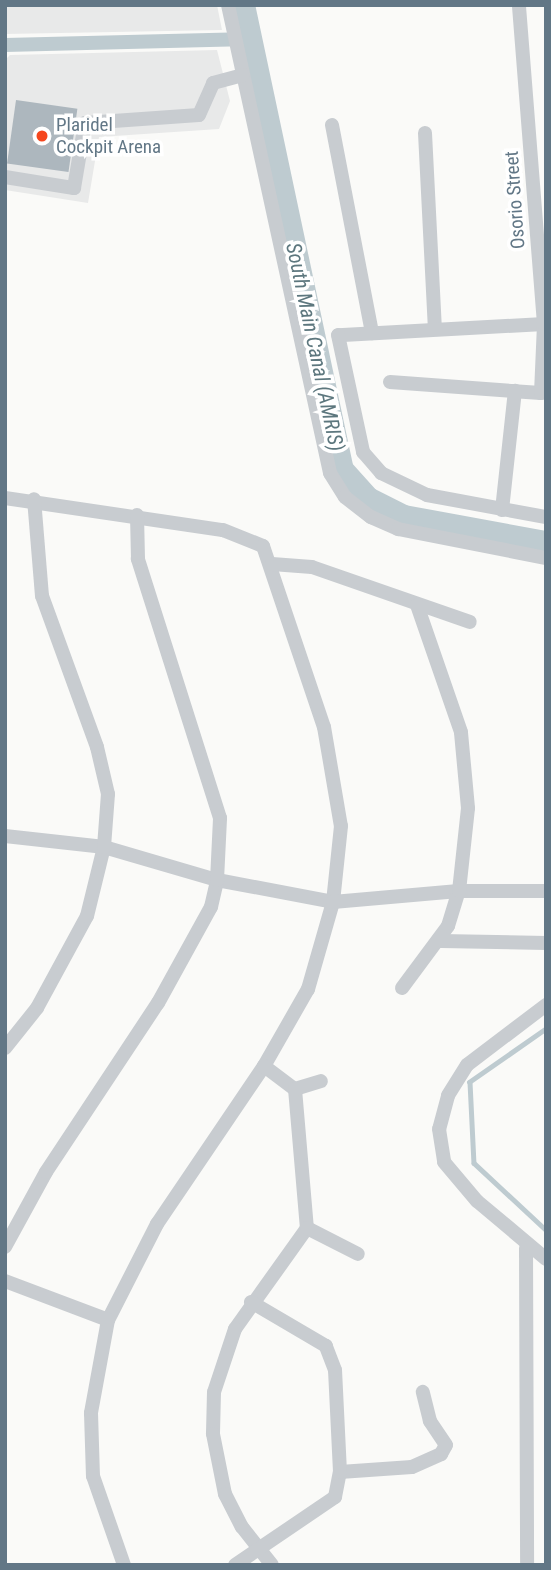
<!DOCTYPE html>
<style>
body{margin:0}
#map{position:relative;width:551px;height:1570px;overflow:hidden;background:#fafaf8;font-family:"Roboto Condensed",sans-serif}
div>[style]{position:absolute}
[style*='--x']{left:calc(var(--x)*1px);top:calc(var(--y)*1px);width:calc(var(--w)*1px);rotate:calc(var(--a)*1deg)}
.built>*{inset:0;background:#e8e9e9}
.stream>*{height:4.5px;margin:-2.25px;padding:0 2.25px;transform-origin:2.25px;border-radius:2.25px;background:#becbd0}
.canal>*{height:14px;margin:-7px;padding:0 7px;transform-origin:7px;border-radius:7px;background:#becbd0}
.river>*{height:24px;margin:-12px;padding:0 12px;transform-origin:12px;border-radius:12px;background:#becbd0}
.building>*{inset:0;background:#adb7be;transform-origin:0 0}
.minor>*{height:14px;margin:-7px;padding:0 7px;transform-origin:7px;border-radius:7px;background:#c8ccd0}
.dots>*{width:19px;height:19px;translate:-50% -50%;box-sizing:border-box;border:4px solid #fff;border-radius:50%}
span{translate:-50% -50%;white-space:nowrap;text-align:center;line-height:1.15;-webkit-text-stroke:7px #fff;paint-order:stroke}
.poi-label{font-size:19px;color:#627786}
.left{translate:0 -50%;text-align:left}
.street-label{font-size:19px;color:#627786}
.water-label{font-size:21px;color:#5d777e;font-style:italic}
.frame{position:absolute;inset:0;border:7px solid #627786;pointer-events:none}
</style>
<div id="map">
<div class="built">
<div style="clip-path:polygon(5px 5px,217px 5px,222px 30px,5px 34px)"></div>
<div style="clip-path:polygon(217px 50px,230px 101px,219px 129px,99px 137px,88px 203px,5px 190px,5px 60px,10px 55px)"></div>
</div>
<div class="stream">
<div style="--x:546;--y:1029;--w:93;--a:145.1"></div>
<div style="--x:470;--y:1082;--w:81;--a:87.2"></div>
<div style="--x:474;--y:1163;--w:98;--a:42.9"></div>
</div>
<div class="canal">
<div style="--x:5;--y:45;--w:245;--a:-1.4"></div>
</div>
<div class="river">
<div style="--x:243;--y:5;--w:475;--a:78"></div>
<div style="--x:342;--y:470;--w:39;--a:48"></div>
<div style="--x:368;--y:499;--w:40;--a:26.6"></div>
<div style="--x:404;--y:517;--w:144;--a:10.4"></div>
</div>
<div class="building">
<div style="left:16px;top:100px;width:62px;height:64px;rotate:8deg"></div>
</div>
<div class="minor">
<div style="--x:228;--y:5;--w:479;--a:77.7"></div>
<div style="--x:330;--y:473;--w:28;--a:58"></div>
<div style="--x:345;--y:497;--w:33;--a:38"></div>
<div style="--x:371;--y:517;--w:30;--a:24"></div>
<div style="--x:398;--y:529;--w:151;--a:11.1"></div>
<div style="--x:332;--y:125;--w:212;--a:79.1"></div>
<div style="--x:425;--y:133;--w:196;--a:87.1"></div>
<div style="--x:5;--y:177;--w:70;--a:9.1"></div>
<div style="--x:74;--y:188;--w:66;--a:-80.4"></div>
<div style="--x:85;--y:123;--w:114;--a:-4"></div>
<div style="--x:199;--y:115;--w:35;--a:-66"></div>
<div style="--x:213;--y:83;--w:31;--a:-15"></div>
<div style="--x:544;--y:324;--w:206;--a:176.9"></div>
<div style="--x:338;--y:335;--w:120;--a:77.9"></div>
<div style="--x:363;--y:452;--w:28;--a:49"></div>
<div style="--x:381;--y:473;--w:51;--a:25.6"></div>
<div style="--x:427;--y:495;--w:121;--a:10.5"></div>
<div style="--x:390;--y:382;--w:151;--a:4.2"></div>
<div style="--x:541;--y:393;--w:69;--a:-87.5"></div>
<div style="--x:544;--y:324;--w:320;--a:-94.5"></div>
<div style="--x:5;--y:498;--w:220;--a:8.4"></div>
<div style="--x:223;--y:530;--w:43;--a:21.8"></div>
<div style="--x:263;--y:546;--w:191;--a:71.4"></div>
<div style="--x:324;--y:727;--w:100;--a:80.3"></div>
<div style="--x:341;--y:826;--w:76;--a:96"></div>
<div style="--x:333;--y:902;--w:91;--a:106"></div>
<div style="--x:308;--y:989;--w:89;--a:119.7"></div>
<div style="--x:264;--y:1066;--w:191;--a:124.1"></div>
<div style="--x:157;--y:1224;--w:108;--a:117"></div>
<div style="--x:108;--y:1320;--w:95;--a:100.4"></div>
<div style="--x:91;--y:1413;--w:63;--a:88.2"></div>
<div style="--x:93;--y:1476;--w:94;--a:70.8"></div>
<div style="--x:502;--y:510;--w:120;--a:-83.8"></div>
<div style="--x:272;--y:564;--w:40;--a:4.3"></div>
<div style="--x:312;--y:567;--w:167;--a:19.2"></div>
<div style="--x:5;--y:836;--w:100;--a:6.3"></div>
<div style="--x:104;--y:847;--w:118;--a:16.3"></div>
<div style="--x:217;--y:880;--w:118;--a:10.7"></div>
<div style="--x:333;--y:902;--w:126;--a:-5"></div>
<div style="--x:459;--y:891;--w:87;--a:0"></div>
<div style="--x:441;--y:941;--w:105;--a:1.1"></div>
<div style="--x:402;--y:988;--w:77;--a:-53.4"></div>
<div style="--x:448;--y:926;--w:37;--a:-73"></div>
<div style="--x:459;--y:891;--w:83;--a:-83.8"></div>
<div style="--x:468;--y:808;--w:76;--a:-95.3"></div>
<div style="--x:461;--y:732;--w:134;--a:-109.1"></div>
<div style="--x:546;--y:1005;--w:99;--a:142.8"></div>
<div style="--x:467;--y:1065;--w:36;--a:122"></div>
<div style="--x:448;--y:1096;--w:34;--a:105"></div>
<div style="--x:439;--y:1129;--w:33;--a:81"></div>
<div style="--x:444;--y:1162;--w:51;--a:49.8"></div>
<div style="--x:477;--y:1201;--w:90;--a:40"></div>
<div style="--x:5;--y:1048;--w:51;--a:-51.3"></div>
<div style="--x:37;--y:1008;--w:105;--a:-61.5"></div>
<div style="--x:87;--y:916;--w:71;--a:-76.2"></div>
<div style="--x:104;--y:847;--w:53;--a:-85.7"></div>
<div style="--x:108;--y:794;--w:48;--a:-103.2"></div>
<div style="--x:97;--y:747;--w:161;--a:-110"></div>
<div style="--x:42;--y:596;--w:97;--a:-94.7"></div>
<div style="--x:264;--y:1066;--w:39;--a:37"></div>
<div style="--x:295;--y:1089;--w:140;--a:85.1"></div>
<div style="--x:307;--y:1228;--w:124;--a:125.5"></div>
<div style="--x:235;--y:1329;--w:66;--a:108.4"></div>
<div style="--x:214;--y:1392;--w:42;--a:91.4"></div>
<div style="--x:213;--y:1434;--w:61;--a:78.7"></div>
<div style="--x:225;--y:1494;--w:37;--a:63"></div>
<div style="--x:242;--y:1527;--w:48;--a:51.7"></div>
<div style="--x:295;--y:1089;--w:27;--a:-17"></div>
<div style="--x:307;--y:1228;--w:57;--a:27"></div>
<div style="--x:5;--y:1247;--w:85;--a:-61.3"></div>
<div style="--x:46;--y:1172;--w:203;--a:-56.5"></div>
<div style="--x:158;--y:1003;--w:110;--a:-61.1"></div>
<div style="--x:211;--y:907;--w:28;--a:-77"></div>
<div style="--x:217;--y:880;--w:62;--a:-87.2"></div>
<div style="--x:220;--y:818;--w:272;--a:-107.6"></div>
<div style="--x:138;--y:559;--w:44;--a:-91.3"></div>
<div style="--x:526;--y:1248;--w:317;--a:89.8"></div>
<div style="--x:5;--y:1281;--w:110;--a:20.7"></div>
<div style="--x:340;--y:1472;--w:72;--a:-4"></div>
<div style="--x:412;--y:1467;--w:32;--a:-24"></div>
<div style="--x:441;--y:1454;--w:10;--a:-61"></div>
<div style="--x:446;--y:1445;--w:29;--a:-124"></div>
<div style="--x:430;--y:1421;--w:30;--a:-104"></div>
<div style="--x:235;--y:1565;--w:121;--a:-34.2"></div>
<div style="--x:335;--y:1497;--w:25;--a:-79"></div>
<div style="--x:340;--y:1472;--w:102;--a:-92.8"></div>
<div style="--x:335;--y:1370;--w:26;--a:-111"></div>
<div style="--x:326;--y:1346;--w:87;--a:-149.6"></div>
</div>
<div class="dots">
<div style="left:42px;top:136px;background:#f5461d"></div>
</div>
<div class="poi-label">
<span class="left" style="left:56px;top:136px">Plaridel<br>Cockpit Arena</span>
</div>
<div class="street-label">
<span style="left:515px;top:200px;rotate:-94deg">Osorio Street</span>
</div>
<div class="water-label">
<span style="left:315px;top:347px;rotate:78deg">South Main Canal (AMRIS)</span>
</div>
<div class="frame"></div>
</div>
